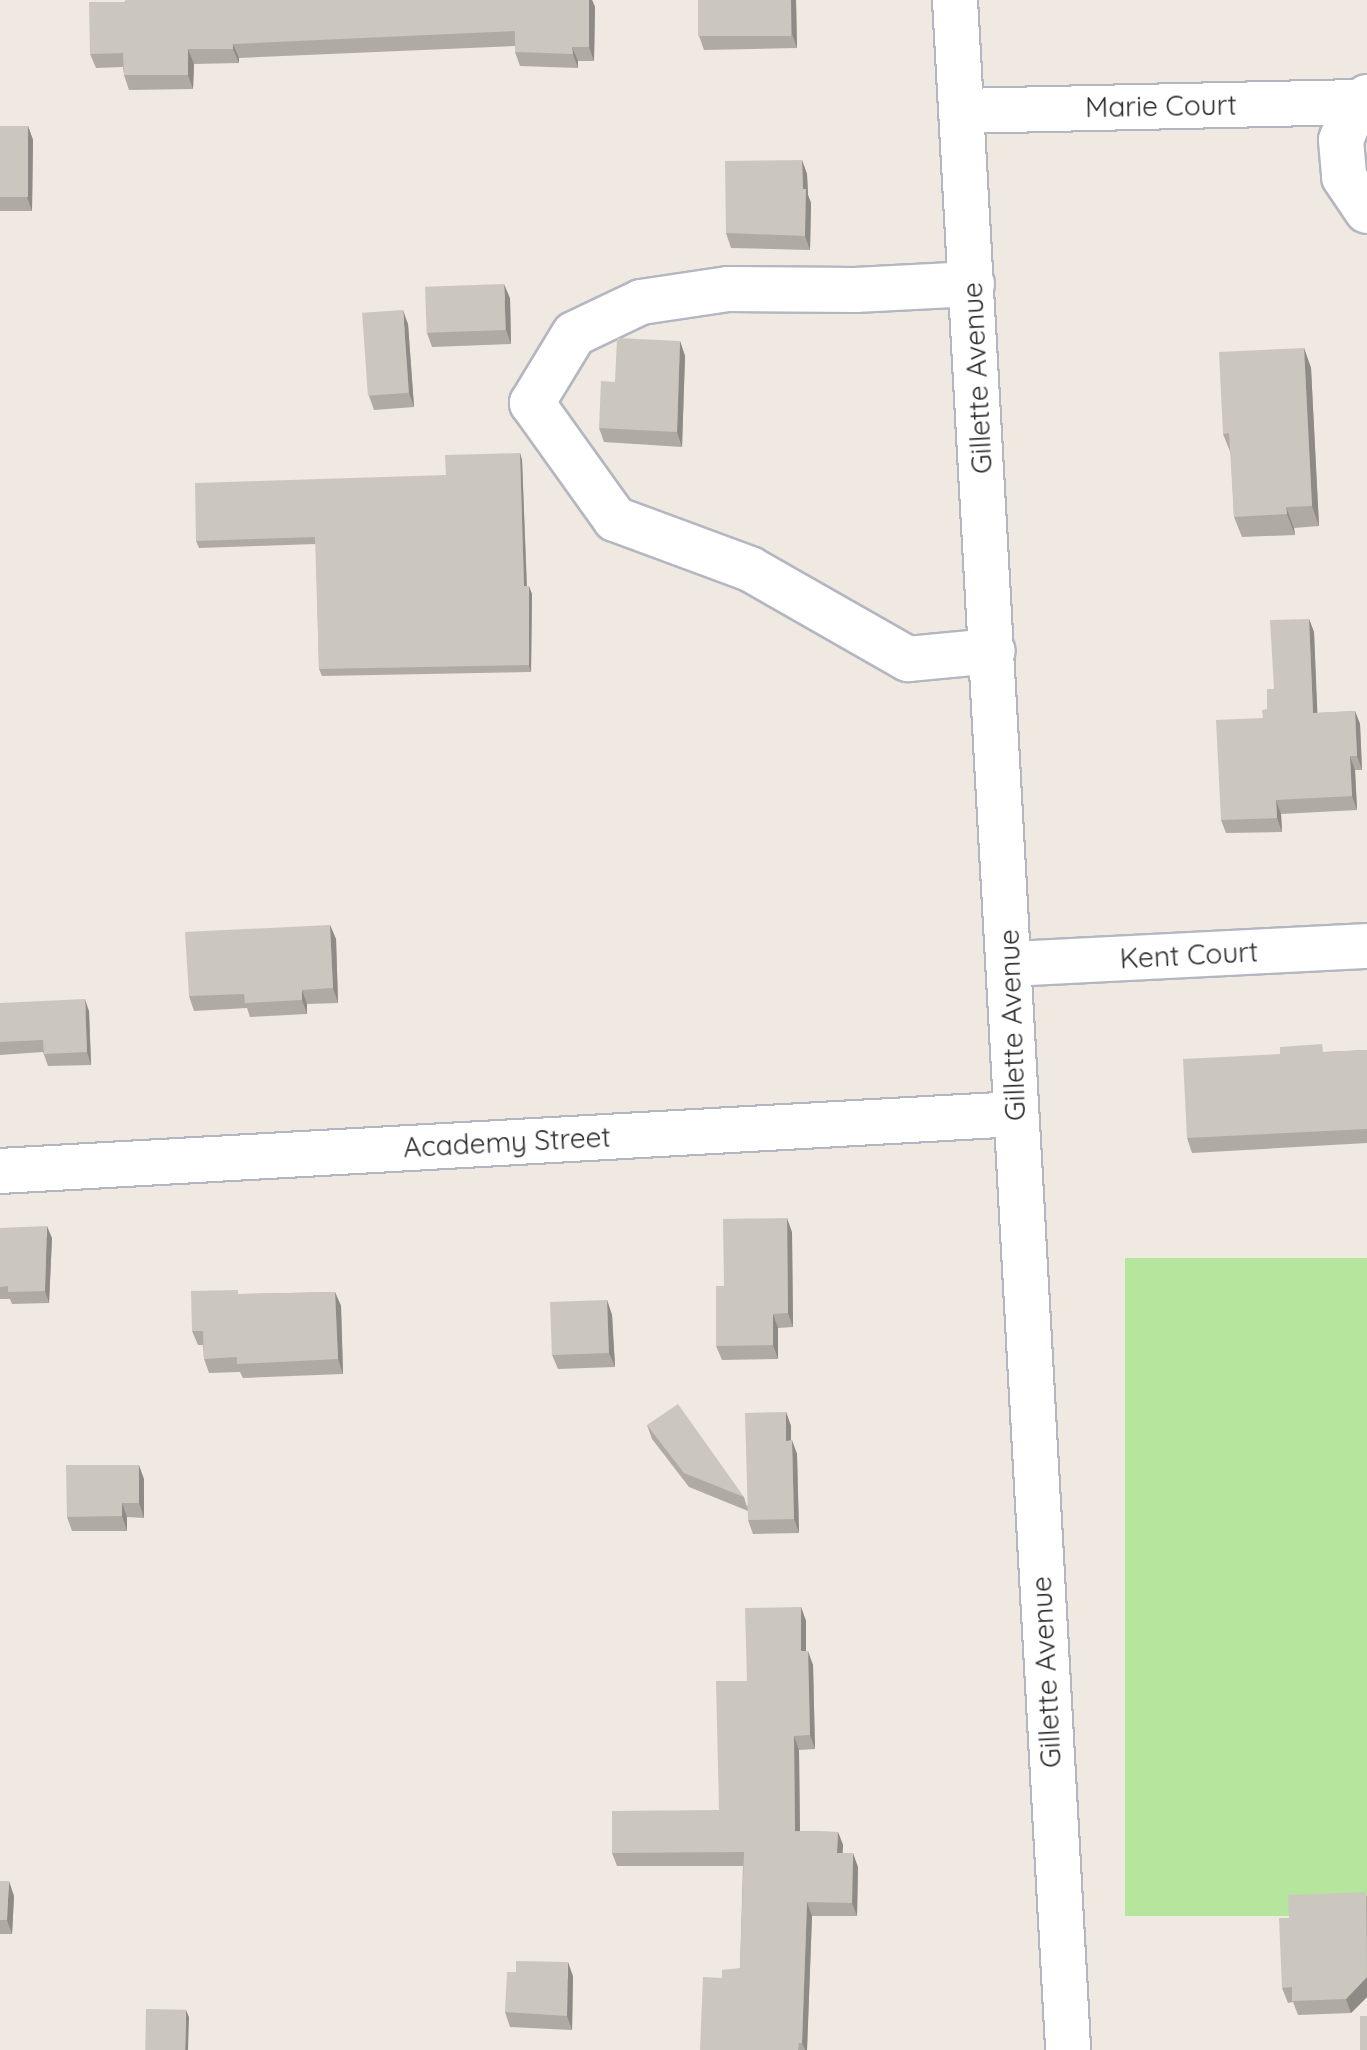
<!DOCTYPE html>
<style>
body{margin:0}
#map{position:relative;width:1367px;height:2050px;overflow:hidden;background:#efe9e1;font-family:Quicksand,sans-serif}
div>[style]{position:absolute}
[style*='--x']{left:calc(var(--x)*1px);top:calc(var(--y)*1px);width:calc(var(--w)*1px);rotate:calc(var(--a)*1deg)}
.green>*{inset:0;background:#b6e59e;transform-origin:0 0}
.roads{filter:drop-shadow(2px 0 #b4b7c1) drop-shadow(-2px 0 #b4b7c1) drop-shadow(0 2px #b4b7c1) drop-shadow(0 -2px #b4b7c1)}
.minor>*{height:44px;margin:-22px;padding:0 22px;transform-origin:22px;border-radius:22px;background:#fff}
.wall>*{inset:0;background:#afaba4}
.shaded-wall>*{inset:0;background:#8e8b86}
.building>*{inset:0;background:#cbc7bf;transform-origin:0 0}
span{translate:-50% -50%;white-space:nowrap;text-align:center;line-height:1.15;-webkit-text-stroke:6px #fff;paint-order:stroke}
.street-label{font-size:28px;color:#2e2e2e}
</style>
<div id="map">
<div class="green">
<div style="left:1125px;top:1258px;width:242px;height:658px"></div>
</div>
<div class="roads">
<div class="minor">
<div style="--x:955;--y:0;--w:2053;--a:86.84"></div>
<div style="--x:1367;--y:97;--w:23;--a:131"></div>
<div style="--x:1352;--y:114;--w:28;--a:113"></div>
<div style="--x:1341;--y:140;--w:37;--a:85"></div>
<div style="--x:1344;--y:177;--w:41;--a:55.9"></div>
<div style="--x:961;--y:111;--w:399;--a:-1.3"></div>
<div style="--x:972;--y:284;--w:117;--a:177.1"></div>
<div style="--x:855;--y:290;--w:127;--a:-179.5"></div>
<div style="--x:728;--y:289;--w:88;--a:171.5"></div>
<div style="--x:641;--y:302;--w:74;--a:154.5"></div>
<div style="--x:574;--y:334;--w:81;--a:121.3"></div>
<div style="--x:532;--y:403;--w:143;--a:54.4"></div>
<div style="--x:615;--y:519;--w:144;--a:20.3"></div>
<div style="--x:750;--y:569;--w:182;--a:29.7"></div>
<div style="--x:908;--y:659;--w:85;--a:-5.4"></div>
<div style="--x:1011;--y:964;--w:356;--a:-2.9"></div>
<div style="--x:0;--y:1171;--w:1017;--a:-3.21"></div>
</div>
</div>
<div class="wall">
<div style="clip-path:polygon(126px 0,592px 0,595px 7px,594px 61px,578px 61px,578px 68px,520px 66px,515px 52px,515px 46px,239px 58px,239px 63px,194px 64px,193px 89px,129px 90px,124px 75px,123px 67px,96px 68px,90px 54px)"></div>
<div style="clip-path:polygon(796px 0,797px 48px,704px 50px,699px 36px)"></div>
<div style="clip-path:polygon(0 126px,28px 126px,33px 140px,32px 211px,0 211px)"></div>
<div style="clip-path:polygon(802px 160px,807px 174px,808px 195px,811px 203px,810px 250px,731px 248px,726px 233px)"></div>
<div style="clip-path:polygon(510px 298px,511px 344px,432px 347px,427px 333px)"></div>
<div style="clip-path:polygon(408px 324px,414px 407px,374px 410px,369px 396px)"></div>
<div style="clip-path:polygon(680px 341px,685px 356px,682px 447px,604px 442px,599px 428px,615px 382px)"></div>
<div style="clip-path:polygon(1304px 348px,1311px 368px,1319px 526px,1294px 528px,1295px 535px,1242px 537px,1234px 517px,1231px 454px,1223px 434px)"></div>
<div style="clip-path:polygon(520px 453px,522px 460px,527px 586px,532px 594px,531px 672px,322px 676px,319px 669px,316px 544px,199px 548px,196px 541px,446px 475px)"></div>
<div style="clip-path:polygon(1309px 619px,1314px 632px,1317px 713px,1355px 711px,1360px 724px,1362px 770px,1355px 770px,1357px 810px,1281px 814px,1282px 832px,1226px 833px,1221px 820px,1267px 709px,1274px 689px)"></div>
<div style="clip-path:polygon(330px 925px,336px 939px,338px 1003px,307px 1004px,307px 1014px,250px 1017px,247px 1008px,194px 1011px,189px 996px)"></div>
<div style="clip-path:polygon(0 1003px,89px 1011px,91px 1065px,48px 1066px,43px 1052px,0 1055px)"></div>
<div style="clip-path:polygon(1367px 1050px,1367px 1143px,1192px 1153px,1187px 1138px,1325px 1052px)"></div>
<div style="clip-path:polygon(0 1228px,52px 1238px,49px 1303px,12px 1304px,10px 1299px,0 1299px)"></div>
<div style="clip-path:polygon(792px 1232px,793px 1327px,778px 1328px,778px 1359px,722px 1360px,716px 1346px,724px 1286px)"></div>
<div style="clip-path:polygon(335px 1292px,341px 1306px,343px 1374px,243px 1378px,240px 1372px,209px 1373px,204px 1359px,203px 1345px,198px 1345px,192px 1331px,240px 1294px)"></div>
<div style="clip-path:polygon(607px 1300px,612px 1315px,615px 1367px,558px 1369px,552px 1355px)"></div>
<div style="clip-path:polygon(786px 1412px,791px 1426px,791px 1440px,797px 1454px,799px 1533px,753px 1534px,748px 1520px,748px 1511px,689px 1487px,652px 1439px,647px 1425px,744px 1497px,747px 1507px)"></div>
<div style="clip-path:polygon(144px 1479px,144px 1518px,127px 1517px,127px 1531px,72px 1531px,67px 1517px)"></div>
<div style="clip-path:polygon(801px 1607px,806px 1621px,806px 1651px,813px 1665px,815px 1749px,799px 1750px,800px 1831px,838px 1832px,843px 1845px,842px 1853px,858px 1867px,857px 1916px,812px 1916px,807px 2050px,700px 2050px,722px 1978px,740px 1968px,743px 1866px,617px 1866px,612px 1853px,719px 1810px,747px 1681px)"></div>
<div style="clip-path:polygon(0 1881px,14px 1896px,12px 1934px,0 1934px)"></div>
<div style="clip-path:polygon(1367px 1896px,1367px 1997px,1351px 2013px,1298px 2015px,1293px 2002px,1288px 2003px,1282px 1988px,1289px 1918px)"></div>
<div style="clip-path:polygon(573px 1976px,572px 2030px,510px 2027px,505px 2012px)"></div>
</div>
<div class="shaded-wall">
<div style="clip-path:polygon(589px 0,592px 0,595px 7px,594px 61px,589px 47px)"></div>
<div style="clip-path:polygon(791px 0,796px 0,797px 48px,792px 34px)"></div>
<div style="clip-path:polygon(233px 44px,239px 58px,239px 63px,233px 49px)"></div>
<div style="clip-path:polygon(572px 47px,578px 61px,578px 68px,573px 54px)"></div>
<div style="clip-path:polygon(188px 49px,194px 64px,193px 89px,188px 75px)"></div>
<div style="clip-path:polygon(28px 126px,33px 140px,32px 211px,27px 197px)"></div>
<div style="clip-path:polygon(802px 160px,807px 174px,808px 195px,811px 203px,810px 250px,805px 236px)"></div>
<div style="clip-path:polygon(504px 284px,510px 298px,511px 344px,506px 330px)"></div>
<div style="clip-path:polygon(403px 310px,408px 324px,414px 407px,409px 393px)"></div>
<div style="clip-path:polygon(680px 341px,685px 356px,682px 447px,677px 432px)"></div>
<div style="clip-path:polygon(1304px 348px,1311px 368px,1319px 526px,1312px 506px)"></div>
<div style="clip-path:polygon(520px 453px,522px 460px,527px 594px,524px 586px)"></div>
<div style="clip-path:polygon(1286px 507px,1294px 528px,1295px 535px,1287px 514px)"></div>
<div style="clip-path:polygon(529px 586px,532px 594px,531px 672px,529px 665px)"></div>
<div style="clip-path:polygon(1309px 619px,1314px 632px,1318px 727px,1313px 713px)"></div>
<div style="clip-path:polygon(1355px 711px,1360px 724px,1362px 770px,1357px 756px)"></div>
<div style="clip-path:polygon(1350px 756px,1355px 770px,1357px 810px,1352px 796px)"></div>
<div style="clip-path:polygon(1276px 800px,1281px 814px,1282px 832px,1277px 818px)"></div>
<div style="clip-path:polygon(330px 925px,336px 939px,338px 1003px,333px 988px)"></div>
<div style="clip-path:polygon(302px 990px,307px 1004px,307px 1014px,302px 1000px)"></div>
<div style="clip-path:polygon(85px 999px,89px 1011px,91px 1065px,87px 1052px)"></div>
<div style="clip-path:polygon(787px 1218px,792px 1232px,793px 1327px,788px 1313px)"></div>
<div style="clip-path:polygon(47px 1226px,52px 1238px,49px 1303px,45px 1291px)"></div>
<div style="clip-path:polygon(335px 1292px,341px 1306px,343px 1374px,338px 1359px)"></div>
<div style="clip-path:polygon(607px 1300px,612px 1315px,615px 1367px,609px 1353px)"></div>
<div style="clip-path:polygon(773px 1314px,778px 1328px,778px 1359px,773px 1345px)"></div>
<div style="clip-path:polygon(786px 1412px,791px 1426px,791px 1455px,786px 1441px)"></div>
<div style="clip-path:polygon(792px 1440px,797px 1454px,799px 1533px,794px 1519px)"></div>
<div style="clip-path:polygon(139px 1465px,144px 1479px,144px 1518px,139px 1503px)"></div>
<div style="clip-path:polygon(122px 1503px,127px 1517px,127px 1531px,122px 1516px)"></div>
<div style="clip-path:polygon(801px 1607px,806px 1621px,806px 1664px,801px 1651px)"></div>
<div style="clip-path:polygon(808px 1651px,813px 1665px,815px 1749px,810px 1735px)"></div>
<div style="clip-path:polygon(794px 1736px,799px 1750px,800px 1844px,795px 1831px)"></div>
<div style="clip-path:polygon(838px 1832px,843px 1845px,842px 1866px,837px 1853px)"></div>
<div style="clip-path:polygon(853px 1853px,858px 1867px,857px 1916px,852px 1903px)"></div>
<div style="clip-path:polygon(9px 1881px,14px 1896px,12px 1934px,7px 1920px)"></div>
<div style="clip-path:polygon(807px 1902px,812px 1916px,807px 2050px,805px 2050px,802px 2043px)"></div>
<div style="clip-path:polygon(568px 1962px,573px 1976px,572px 2030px,567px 2016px)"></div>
<div style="clip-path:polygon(1367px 1977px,1367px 1997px,1351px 2013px,1346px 1999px)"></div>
<div style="clip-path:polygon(186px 2010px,189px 2017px,188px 2050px,185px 2050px)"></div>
</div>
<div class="building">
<div style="clip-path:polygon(126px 0,589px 0,589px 47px,572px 47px,573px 54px,515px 52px,515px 31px,233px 44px,233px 49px,188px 49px,188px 75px,124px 75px,123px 53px,90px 54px,89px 2px,126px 2px)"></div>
<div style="left:698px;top:0;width:93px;height:36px"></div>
<div style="left:0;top:126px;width:28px;height:71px"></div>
<div style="clip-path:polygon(802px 160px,803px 189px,806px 189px,805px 236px,726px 233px,725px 161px)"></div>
<div style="left:504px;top:284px;width:46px;height:79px;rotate:88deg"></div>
<div style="left:403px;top:310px;width:83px;height:41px;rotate:86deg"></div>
<div style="clip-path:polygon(617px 338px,680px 341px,677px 432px,599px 428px,601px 381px,615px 382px)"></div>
<div style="clip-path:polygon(1304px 348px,1312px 506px,1286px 507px,1287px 514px,1234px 517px,1229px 433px,1223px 434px,1219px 352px)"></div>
<div style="clip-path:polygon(520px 453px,524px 586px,529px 586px,529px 665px,319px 669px,315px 537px,196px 541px,195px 483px,446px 475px,445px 455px)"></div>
<div style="clip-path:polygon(1309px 619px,1313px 713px,1355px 711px,1357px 756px,1350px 756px,1352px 796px,1276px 800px,1277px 818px,1221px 820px,1216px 720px,1263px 718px,1262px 710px,1267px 709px,1267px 689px,1274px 689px,1270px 620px)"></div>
<div style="clip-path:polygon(330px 925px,333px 988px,302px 990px,302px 1000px,245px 1003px,244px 994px,189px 996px,185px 932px)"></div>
<div style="clip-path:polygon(85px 999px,87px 1052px,44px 1054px,43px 1040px,0 1042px,0 1003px)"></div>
<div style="clip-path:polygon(1322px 1044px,1323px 1052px,1367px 1050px,1367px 1129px,1187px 1138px,1183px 1059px,1280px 1054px,1280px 1047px)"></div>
<div style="clip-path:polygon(787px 1218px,788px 1313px,773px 1314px,773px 1345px,716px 1346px,716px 1286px,724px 1286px,723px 1219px)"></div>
<div style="clip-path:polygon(47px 1226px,45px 1291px,8px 1292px,8px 1286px,0 1287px,0 1228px)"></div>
<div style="clip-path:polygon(238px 1290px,238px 1294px,335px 1292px,338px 1359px,237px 1364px,237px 1357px,204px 1359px,203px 1331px,192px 1331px,191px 1291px)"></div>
<div style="left:607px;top:1300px;width:53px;height:57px;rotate:88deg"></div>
<div style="clip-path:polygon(678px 1404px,744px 1497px,684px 1473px,647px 1425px)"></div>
<div style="clip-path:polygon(786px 1412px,786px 1441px,792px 1440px,794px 1519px,748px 1520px,745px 1413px)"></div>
<div style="clip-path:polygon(66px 1465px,139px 1465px,139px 1503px,122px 1503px,122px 1516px,67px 1517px)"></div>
<div style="clip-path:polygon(801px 1607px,801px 1651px,808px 1651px,810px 1735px,794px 1736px,795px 1831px,838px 1832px,837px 1853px,853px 1853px,852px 1903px,807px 1902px,802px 2043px,799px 2043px,798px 2050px,700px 2050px,703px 1977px,722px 1978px,722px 1970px,740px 1968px,744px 1852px,612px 1853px,612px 1811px,719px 1810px,716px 1681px,747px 1681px,745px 1608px)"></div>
<div style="clip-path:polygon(0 1881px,9px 1881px,7px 1920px,0 1920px)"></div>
<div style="clip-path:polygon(1366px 1892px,1367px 1977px,1346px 1999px,1292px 2001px,1292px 1987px,1282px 1988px,1279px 1918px,1289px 1918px,1288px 1895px)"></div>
<div style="clip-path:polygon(516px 1961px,568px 1962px,567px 2016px,505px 2012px,507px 1972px,516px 1972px)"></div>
<div style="left:146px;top:2009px;width:40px;height:41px;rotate:1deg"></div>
<div style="left:1360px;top:2016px;width:7px;height:34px"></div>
</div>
<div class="street-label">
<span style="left:1161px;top:106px;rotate:-1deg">Marie Court</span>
<span style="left:977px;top:378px;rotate:-93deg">Gillette Avenue</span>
<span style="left:1189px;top:955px;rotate:-3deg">Kent Court</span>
<span style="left:1012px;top:1025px;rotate:-92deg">Gillette Avenue</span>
<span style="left:507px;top:1142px;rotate:-3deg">Academy Street</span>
<span style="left:1046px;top:1672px;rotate:-93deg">Gillette Avenue</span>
</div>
</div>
